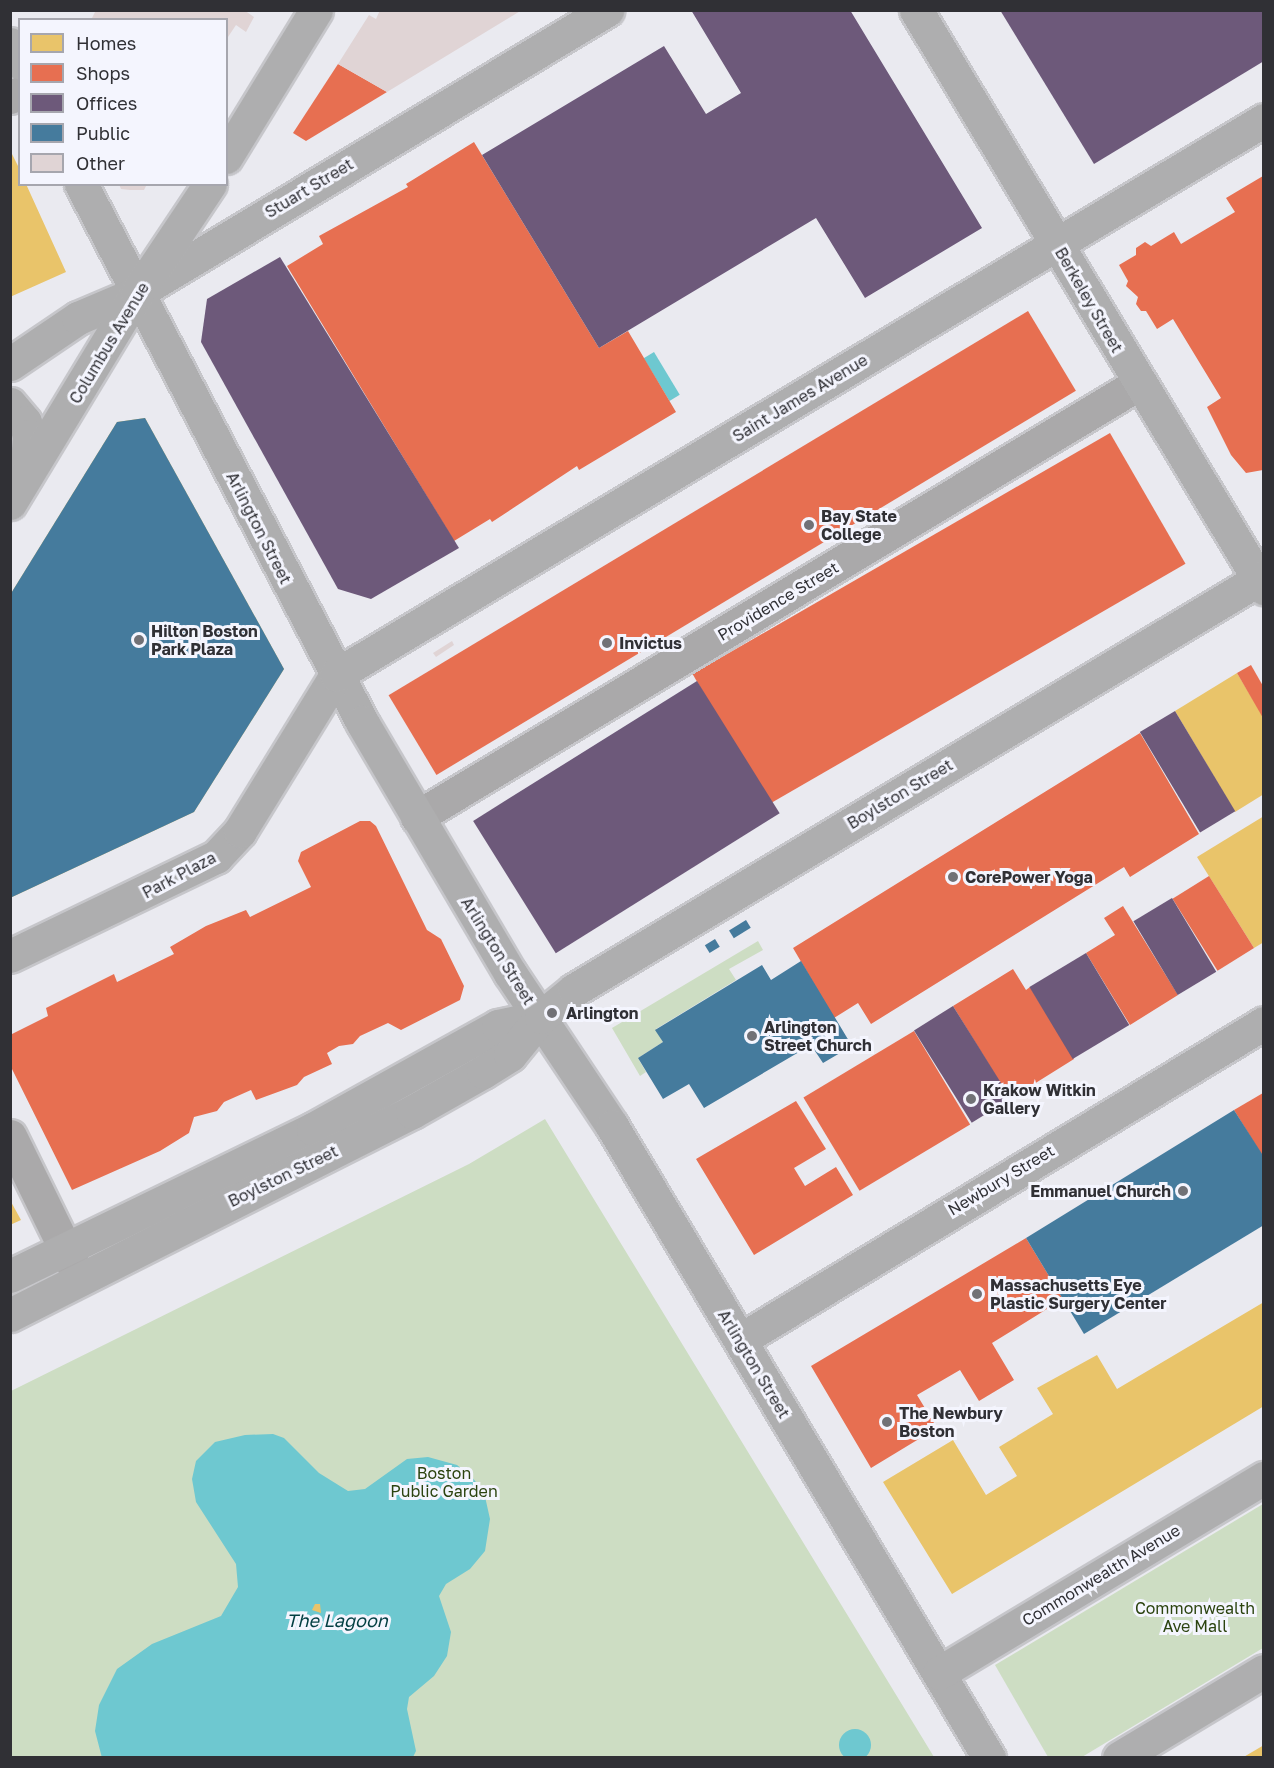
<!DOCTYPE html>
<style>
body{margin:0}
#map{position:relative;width:1274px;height:1768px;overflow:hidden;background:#eaeaf0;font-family:"Golos Text",sans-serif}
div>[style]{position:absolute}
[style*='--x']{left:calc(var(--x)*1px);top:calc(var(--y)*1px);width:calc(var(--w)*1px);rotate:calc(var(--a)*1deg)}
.green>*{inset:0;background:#cdddc3}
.water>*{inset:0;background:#6ec8d0;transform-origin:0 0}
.round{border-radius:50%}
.homes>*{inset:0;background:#e9c46a}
.shops>*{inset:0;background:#e76f51;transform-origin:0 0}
.offices>*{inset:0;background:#6d597a;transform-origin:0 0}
.public>*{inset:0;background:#457b9d;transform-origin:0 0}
.building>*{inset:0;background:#e0d4d5}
.roads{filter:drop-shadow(2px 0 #c6c6ca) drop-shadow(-2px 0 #c6c6ca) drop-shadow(0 2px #c6c6ca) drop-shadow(0 -2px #c6c6ca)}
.minor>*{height:33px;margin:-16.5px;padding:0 16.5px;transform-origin:16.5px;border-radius:16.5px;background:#aaa9aa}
.major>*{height:33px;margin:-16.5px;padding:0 16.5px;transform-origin:16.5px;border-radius:16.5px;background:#aeaeaf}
.dots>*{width:16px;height:16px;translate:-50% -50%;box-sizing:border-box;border:3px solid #f4f5fe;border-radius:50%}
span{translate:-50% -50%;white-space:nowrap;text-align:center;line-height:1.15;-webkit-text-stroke:6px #f4f5fe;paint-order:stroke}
.street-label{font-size:16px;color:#303035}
.poi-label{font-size:16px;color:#303035;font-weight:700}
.left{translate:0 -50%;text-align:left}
.right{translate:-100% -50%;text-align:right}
.park-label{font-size:16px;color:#2b430f}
.water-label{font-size:18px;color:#023e42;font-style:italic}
.frame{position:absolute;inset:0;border:12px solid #303035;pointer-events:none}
.legend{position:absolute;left:18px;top:18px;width:210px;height:168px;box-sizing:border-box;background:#f4f5fe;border:2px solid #a6a6ae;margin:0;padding:8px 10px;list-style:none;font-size:18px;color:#303035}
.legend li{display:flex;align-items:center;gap:12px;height:30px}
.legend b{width:30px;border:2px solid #a6a6ae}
</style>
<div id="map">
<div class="green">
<div style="clip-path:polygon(758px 941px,763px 950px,729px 969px,736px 980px,656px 1029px,663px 1042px,638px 1058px,646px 1072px,640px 1076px,612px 1028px)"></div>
<div style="clip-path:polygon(545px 1119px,934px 1757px,11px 1758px,11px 1391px,469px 1164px)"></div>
<div style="clip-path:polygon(1263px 1504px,1263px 1648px,1082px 1757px,1048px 1757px,995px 1665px)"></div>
</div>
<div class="water">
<div style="left:654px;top:352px;width:50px;height:12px;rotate:59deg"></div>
<div style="clip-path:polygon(273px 1434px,284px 1438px,319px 1473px,348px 1491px,365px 1489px,407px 1459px,428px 1457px,457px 1465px,471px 1476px,484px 1492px,490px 1519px,485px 1551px,470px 1569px,446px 1584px,439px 1596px,451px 1632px,447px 1656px,434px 1676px,409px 1697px,407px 1709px,416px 1751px,413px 1757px,102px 1758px,95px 1731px,99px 1705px,117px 1669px,152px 1644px,221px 1616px,238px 1587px,236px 1564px,196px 1502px,192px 1479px,196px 1461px,215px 1442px,245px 1435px)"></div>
<div class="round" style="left:839px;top:1729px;width:32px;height:32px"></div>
</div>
<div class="homes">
<div style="clip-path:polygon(10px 150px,20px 170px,20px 184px,26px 184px,66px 272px,10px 297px)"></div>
<div style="clip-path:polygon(145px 418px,284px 669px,194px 812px,10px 898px,10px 595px,117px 422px)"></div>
<div style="clip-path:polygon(1237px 673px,1264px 718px,1264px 794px,1235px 812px,1175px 711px)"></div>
<div style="clip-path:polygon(1264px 816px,1264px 942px,1254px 948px,1197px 857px)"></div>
<div style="clip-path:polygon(10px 1200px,21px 1220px,10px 1225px)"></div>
<div style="clip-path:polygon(1264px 1302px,1264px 1406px,952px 1594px,883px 1482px,953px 1440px,986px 1495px,1017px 1476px,999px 1447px,1053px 1414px,1037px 1388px,1097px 1355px,1117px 1389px)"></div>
<div style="clip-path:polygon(315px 1604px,320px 1604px,321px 1613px,312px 1610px)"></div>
<div style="clip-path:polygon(1264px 1745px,1264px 1758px,1242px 1758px)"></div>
</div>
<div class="shops">
<div style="clip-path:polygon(338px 64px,387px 92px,306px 141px,293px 133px)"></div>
<div style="clip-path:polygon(474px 142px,599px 348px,628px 331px,676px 412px,579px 470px,577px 466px,492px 522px,490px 519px,454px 541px,287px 266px,323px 244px,319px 236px,408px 187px,406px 184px)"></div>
<div style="clip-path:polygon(1263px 176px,1263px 470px,1246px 473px,1231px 455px,1207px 407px,1221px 398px,1173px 319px,1157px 329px,1146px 311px,1141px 311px,1136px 304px,1138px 297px,1126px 286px,1128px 281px,1119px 265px,1136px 255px,1136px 248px,1145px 242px,1151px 246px,1174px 232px,1181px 244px,1235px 212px,1226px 198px)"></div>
<div style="left:1028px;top:311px;width:93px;height:746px;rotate:59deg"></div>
<div style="left:1110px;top:433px;width:151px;height:482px;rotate:60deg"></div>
<div style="clip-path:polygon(1251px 665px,1263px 686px,1263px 718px,1237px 673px)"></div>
<div style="clip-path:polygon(1140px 733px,1199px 834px,1130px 877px,1124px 867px,871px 1024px,858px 1003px,834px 1018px,793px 948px)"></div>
<div style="clip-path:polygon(360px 821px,370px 821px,376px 826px,427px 930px,441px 939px,464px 986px,460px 1000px,401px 1030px,388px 1023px,360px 1036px,353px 1044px,339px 1046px,327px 1053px,332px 1064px,304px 1077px,297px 1085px,256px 1100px,251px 1090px,224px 1102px,217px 1111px,194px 1117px,189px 1133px,160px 1151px,72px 1190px,10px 1065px,10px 1035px,48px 1016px,46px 1008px,114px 974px,117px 982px,174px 954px,170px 947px,206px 926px,246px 910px,250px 917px,311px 887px,298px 861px,301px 852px)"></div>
<div style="left:1209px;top:876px;width:85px;height:43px;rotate:58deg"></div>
<div style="clip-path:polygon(1123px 906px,1178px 995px,1130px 1025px,1086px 953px,1115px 935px,1104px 918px)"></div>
<div style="clip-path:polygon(1013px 969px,1026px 990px,1030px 987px,1074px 1059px,1010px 1099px,953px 1006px)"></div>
<div style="left:914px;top:1031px;width:109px;height:129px;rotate:59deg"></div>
<div style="clip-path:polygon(1263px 1093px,1263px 1157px,1234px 1110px)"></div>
<div style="clip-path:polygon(796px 1101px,826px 1149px,794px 1168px,805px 1186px,836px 1167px,853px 1195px,754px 1255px,696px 1159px)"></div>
<div style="clip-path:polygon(1026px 1238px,1063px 1299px,992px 1343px,1014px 1380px,979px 1401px,960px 1370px,917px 1395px,937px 1428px,871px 1468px,811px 1366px)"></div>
</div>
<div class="offices">
<div style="clip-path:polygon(691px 10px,850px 10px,982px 228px,865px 298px,816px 218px,599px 348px,482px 155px,664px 46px,706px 114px,741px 93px)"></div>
<div style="clip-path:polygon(1000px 10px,1264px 10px,1264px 61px,1094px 164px)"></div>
<div style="clip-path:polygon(280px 257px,459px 548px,371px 599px,338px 589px,201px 342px,207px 299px)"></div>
<div style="left:697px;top:681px;width:156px;height:264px;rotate:58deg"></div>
<div style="left:1175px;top:711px;width:117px;height:41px;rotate:59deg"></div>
<div style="left:1172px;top:898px;width:86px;height:45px;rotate:59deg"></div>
<div style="left:1086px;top:953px;width:84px;height:66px;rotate:59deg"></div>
<div style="left:953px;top:1006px;width:109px;height:46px;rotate:58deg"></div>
</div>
<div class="public">
<div style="clip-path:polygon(145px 418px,284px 669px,194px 812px,10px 898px,10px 595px,117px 422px)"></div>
<div style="left:746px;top:920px;width:9px;height:20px;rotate:58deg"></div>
<div style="left:715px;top:939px;width:9px;height:12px;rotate:58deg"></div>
<div style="clip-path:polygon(801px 961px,852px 1046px,823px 1063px,811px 1045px,704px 1108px,689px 1084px,663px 1099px,638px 1058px,663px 1042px,655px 1030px,762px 965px,771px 980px)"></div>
<div style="clip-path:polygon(1234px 1110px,1264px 1157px,1264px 1225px,1084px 1334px,1026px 1238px)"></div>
</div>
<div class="building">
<div style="clip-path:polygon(96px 10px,244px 10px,254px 17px,246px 32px,236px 25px,226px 40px,226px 20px,91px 20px)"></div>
<div style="clip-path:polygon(380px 10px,522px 10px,387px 92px,338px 64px,369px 15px,376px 19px)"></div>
<div style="clip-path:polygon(119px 184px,147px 184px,144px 190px,130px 190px,121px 189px)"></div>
<div style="clip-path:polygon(452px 641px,454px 645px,436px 657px,433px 653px)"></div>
</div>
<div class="roads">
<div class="minor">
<div style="--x:10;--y:97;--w:11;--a:-22"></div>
<div style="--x:417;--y:817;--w:841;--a:-30.99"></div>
<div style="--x:10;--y:1136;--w:155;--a:63.9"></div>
</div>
<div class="major">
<div style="--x:916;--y:10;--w:675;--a:58.95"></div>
<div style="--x:10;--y:44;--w:21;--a:62"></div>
<div style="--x:226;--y:157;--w:172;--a:-58.5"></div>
<div style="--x:81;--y:184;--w:607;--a:62.42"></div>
<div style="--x:362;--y:722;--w:291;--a:59.5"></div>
<div style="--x:510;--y:973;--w:184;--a:56.3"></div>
<div style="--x:612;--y:1126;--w:736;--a:59.18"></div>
<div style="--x:10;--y:364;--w:82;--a:-34.1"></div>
<div style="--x:78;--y:318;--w:64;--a:-23"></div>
<div style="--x:137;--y:293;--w:549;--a:-31.05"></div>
<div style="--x:10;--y:404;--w:23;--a:50"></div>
<div style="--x:25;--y:422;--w:15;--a:74"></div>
<div style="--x:29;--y:436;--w:40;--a:94.3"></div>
<div style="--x:10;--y:503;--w:245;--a:-58.8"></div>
<div style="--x:137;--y:293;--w:131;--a:-56.2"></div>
<div style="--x:10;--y:956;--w:229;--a:-25.7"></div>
<div style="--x:216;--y:857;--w:35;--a:-47"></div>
<div style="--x:240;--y:831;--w:183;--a:-58.4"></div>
<div style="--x:336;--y:675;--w:1081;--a:-30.88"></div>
<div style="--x:10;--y:1276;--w:337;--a:-25.9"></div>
<div style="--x:313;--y:1129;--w:212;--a:-29.1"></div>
<div style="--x:498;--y:1026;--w:44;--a:-11.8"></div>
<div style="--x:10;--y:1315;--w:450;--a:-26.8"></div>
<div style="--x:412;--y:1112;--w:81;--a:-29.4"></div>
<div style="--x:483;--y:1072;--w:32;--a:-32"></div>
<div style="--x:510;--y:1055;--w:49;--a:-50.8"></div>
<div style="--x:541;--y:1017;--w:43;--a:-39.3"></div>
<div style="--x:574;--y:990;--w:805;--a:-30.96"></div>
<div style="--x:740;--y:1340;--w:612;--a:-31.17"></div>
<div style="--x:939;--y:1673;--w:379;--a:-31"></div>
<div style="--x:1119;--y:1758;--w:169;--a:-31"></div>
</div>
</div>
<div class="dots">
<div style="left:809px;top:525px;background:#717176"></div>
<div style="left:139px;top:640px;background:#717176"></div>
<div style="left:607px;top:643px;background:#717176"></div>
<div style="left:953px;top:877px;background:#717176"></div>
<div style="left:552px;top:1013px;background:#717176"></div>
<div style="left:752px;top:1036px;background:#717176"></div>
<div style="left:971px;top:1099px;background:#717176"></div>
<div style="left:1183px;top:1191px;background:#717176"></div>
<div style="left:977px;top:1294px;background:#717176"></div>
<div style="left:887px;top:1422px;background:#717176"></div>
</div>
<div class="street-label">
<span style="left:309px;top:188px;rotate:-31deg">Stuart Street</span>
<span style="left:1089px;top:300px;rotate:60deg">Berkeley Street</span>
<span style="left:109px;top:343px;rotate:-59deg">Columbus Avenue</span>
<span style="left:800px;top:398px;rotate:-31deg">Saint James Avenue</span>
<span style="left:259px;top:528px;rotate:63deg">Arlington Street</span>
<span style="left:778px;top:601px;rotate:-31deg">Providence Street</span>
<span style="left:900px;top:794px;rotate:-31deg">Boylston Street</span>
<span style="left:179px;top:875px;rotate:-28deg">Park Plaza</span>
<span style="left:498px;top:951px;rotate:58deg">Arlington Street</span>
<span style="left:283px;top:1176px;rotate:-26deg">Boylston Street</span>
<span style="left:1001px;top:1180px;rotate:-31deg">Newbury Street</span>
<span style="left:754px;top:1364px;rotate:59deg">Arlington Street</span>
<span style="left:1101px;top:1575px;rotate:-31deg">Commonwealth Avenue</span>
</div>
<div class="poi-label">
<span class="left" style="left:821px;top:525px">Bay State<br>College</span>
<span class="left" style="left:151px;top:640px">Hilton Boston<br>Park Plaza</span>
<span class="left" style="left:619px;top:643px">Invictus</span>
<span class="left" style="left:965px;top:877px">CorePower Yoga</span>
<span class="left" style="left:566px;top:1013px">Arlington</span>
<span class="left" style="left:764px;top:1036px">Arlington<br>Street Church</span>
<span class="left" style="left:983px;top:1099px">Krakow Witkin<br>Gallery</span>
<span class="right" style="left:1171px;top:1191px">Emmanuel Church</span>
<span class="left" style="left:990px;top:1294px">Massachusetts Eye<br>Plastic Surgery Center</span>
<span class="left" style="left:899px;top:1422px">The Newbury<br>Boston</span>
</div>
<div class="park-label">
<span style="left:444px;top:1482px">Boston<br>Public Garden</span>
<span style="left:1195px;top:1617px">Commonwealth<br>Ave Mall</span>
</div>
<div class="water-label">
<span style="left:337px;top:1620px">The Lagoon</span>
</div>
<div class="frame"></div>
<ul class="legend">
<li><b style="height:16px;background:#e9c46a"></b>Homes</li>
<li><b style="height:16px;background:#e76f51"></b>Shops</li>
<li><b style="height:16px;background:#6d597a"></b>Offices</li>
<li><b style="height:16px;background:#457b9d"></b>Public</li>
<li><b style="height:16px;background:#e0d4d5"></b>Other</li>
</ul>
</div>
